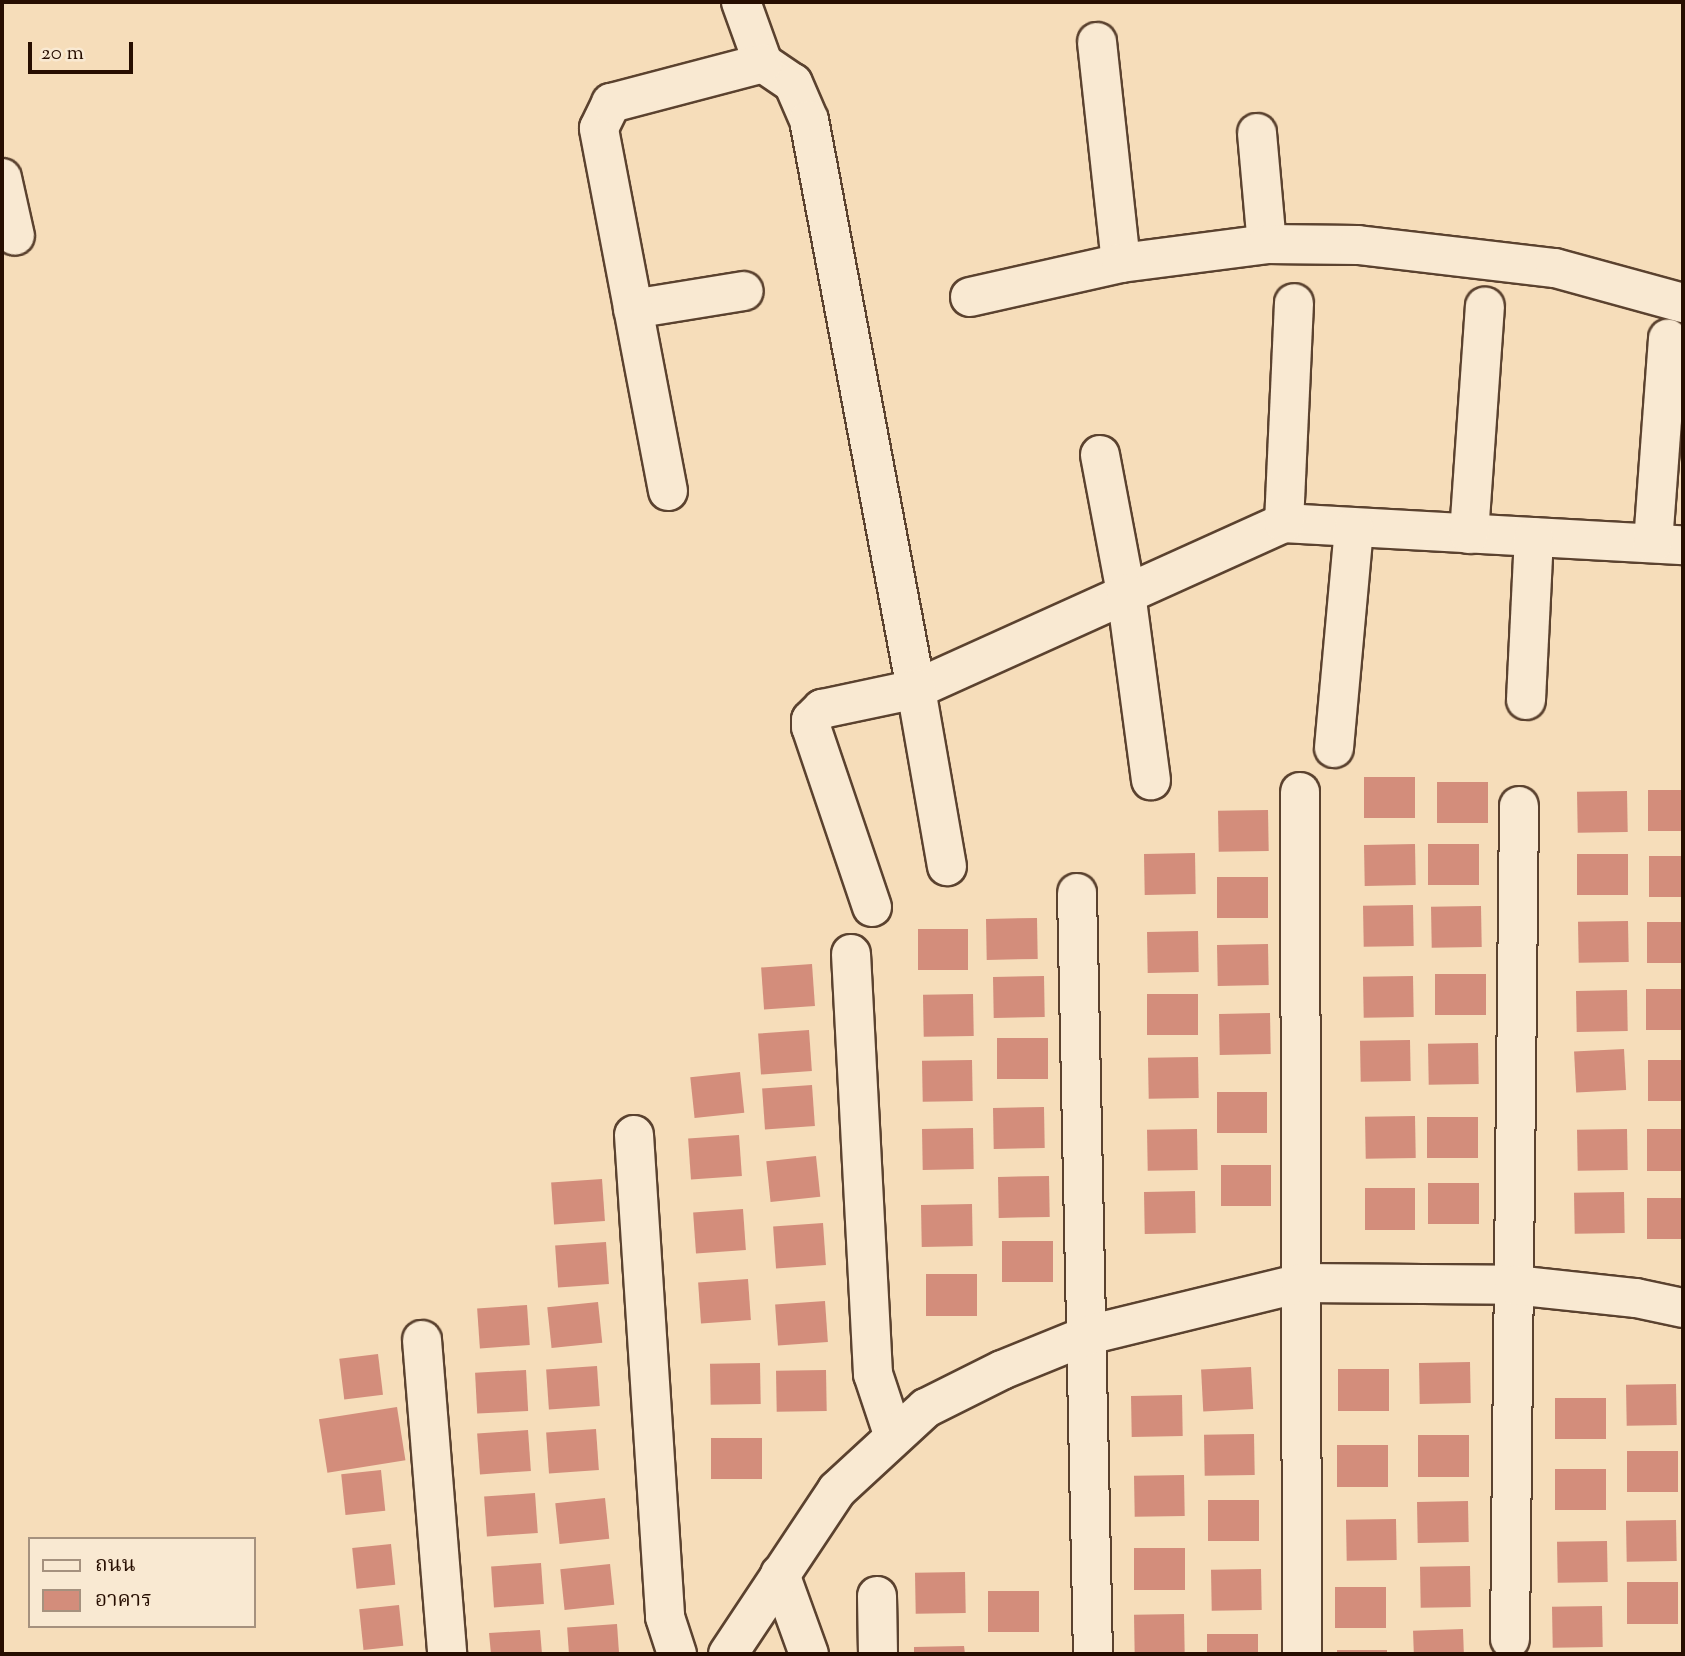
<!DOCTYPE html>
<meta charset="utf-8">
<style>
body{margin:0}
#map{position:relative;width:1685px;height:1656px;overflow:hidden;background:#f6ddba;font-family:"Sorts Mill Goudy","Noto Serif Thai",serif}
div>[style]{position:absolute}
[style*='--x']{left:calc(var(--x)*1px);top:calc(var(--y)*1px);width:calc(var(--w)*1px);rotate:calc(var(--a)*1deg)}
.building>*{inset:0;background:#d38d7b;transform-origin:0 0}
.roads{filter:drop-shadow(2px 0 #5b422f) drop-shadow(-2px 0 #5b422f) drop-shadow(0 2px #5b422f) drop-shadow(0 -2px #5b422f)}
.minor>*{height:38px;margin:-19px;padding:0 19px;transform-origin:19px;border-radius:19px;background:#f9e9d2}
span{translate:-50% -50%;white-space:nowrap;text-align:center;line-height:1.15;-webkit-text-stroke:5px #f9e9d2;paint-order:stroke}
.frame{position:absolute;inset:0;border:4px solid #270e01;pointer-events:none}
.legend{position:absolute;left:28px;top:1537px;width:228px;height:91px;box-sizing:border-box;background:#f9e9d2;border:2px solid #a5917e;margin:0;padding:9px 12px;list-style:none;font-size:21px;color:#270e01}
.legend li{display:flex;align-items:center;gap:14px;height:35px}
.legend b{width:35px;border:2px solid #a5917e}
.scale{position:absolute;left:28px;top:42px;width:105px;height:32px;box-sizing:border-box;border:4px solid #270e01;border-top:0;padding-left:9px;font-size:21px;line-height:24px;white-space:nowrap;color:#270e01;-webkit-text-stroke:5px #f9e9d2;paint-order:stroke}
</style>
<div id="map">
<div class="building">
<div style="left:1415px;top:777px;width:41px;height:51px;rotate:90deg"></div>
<div style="left:1437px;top:782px;width:51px;height:41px"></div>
<div style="left:1683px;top:790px;width:41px;height:35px;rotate:90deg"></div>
<div style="left:1627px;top:791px;width:41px;height:50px;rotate:89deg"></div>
<div style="left:1268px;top:810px;width:41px;height:50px;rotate:89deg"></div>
<div style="left:1415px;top:844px;width:41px;height:51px;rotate:89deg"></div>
<div style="left:1428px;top:844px;width:51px;height:41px"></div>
<div style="left:1195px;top:853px;width:41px;height:51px;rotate:89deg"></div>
<div style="left:1628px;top:854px;width:41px;height:51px;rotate:90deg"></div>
<div style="left:1683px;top:856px;width:41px;height:34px;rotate:90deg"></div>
<div style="left:1268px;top:877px;width:41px;height:51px;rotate:90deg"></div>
<div style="left:1413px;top:905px;width:41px;height:50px;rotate:89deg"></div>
<div style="left:1481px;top:906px;width:41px;height:50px;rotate:89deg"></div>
<div style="left:1037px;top:918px;width:41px;height:51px;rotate:89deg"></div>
<div style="left:1628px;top:921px;width:41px;height:50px;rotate:89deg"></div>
<div style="left:1683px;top:922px;width:41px;height:36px;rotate:90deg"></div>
<div style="left:918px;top:929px;width:50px;height:41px"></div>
<div style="left:1198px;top:931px;width:41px;height:51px;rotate:89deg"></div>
<div style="left:1268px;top:944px;width:41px;height:51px;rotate:89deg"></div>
<div style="left:812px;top:964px;width:42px;height:51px;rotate:86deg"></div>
<div style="left:1486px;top:974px;width:41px;height:51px;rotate:90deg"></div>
<div style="left:1044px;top:976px;width:41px;height:51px;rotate:89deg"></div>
<div style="left:1413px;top:976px;width:41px;height:50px;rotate:89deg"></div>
<div style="left:1683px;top:989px;width:41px;height:37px;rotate:90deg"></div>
<div style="left:1627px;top:990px;width:41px;height:51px;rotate:89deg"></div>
<div style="left:973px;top:994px;width:42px;height:50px;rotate:89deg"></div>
<div style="left:1198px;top:994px;width:41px;height:51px;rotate:90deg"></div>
<div style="left:1270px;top:1013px;width:41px;height:51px;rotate:89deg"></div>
<div style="left:809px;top:1030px;width:41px;height:51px;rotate:86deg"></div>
<div style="left:997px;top:1038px;width:51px;height:41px"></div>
<div style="left:1410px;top:1040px;width:41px;height:50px;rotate:89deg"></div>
<div style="left:1478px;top:1043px;width:41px;height:50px;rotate:89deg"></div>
<div style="left:1624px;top:1049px;width:41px;height:50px;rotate:87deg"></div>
<div style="left:1198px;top:1057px;width:41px;height:50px;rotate:89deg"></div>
<div style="left:972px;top:1060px;width:41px;height:50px;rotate:89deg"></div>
<div style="left:1683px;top:1060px;width:41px;height:35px;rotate:90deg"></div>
<div style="left:740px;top:1072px;width:41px;height:50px;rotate:84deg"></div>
<div style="left:812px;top:1085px;width:41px;height:50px;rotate:86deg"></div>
<div style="left:1217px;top:1092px;width:50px;height:41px"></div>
<div style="left:1044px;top:1107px;width:41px;height:51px;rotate:89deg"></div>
<div style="left:1415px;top:1116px;width:42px;height:50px;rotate:89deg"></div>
<div style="left:1478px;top:1117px;width:41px;height:51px;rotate:90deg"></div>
<div style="left:973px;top:1128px;width:41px;height:51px;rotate:89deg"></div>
<div style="left:1197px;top:1129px;width:41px;height:50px;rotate:89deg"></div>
<div style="left:1627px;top:1129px;width:41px;height:50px;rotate:89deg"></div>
<div style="left:1647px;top:1129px;width:36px;height:42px"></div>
<div style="left:739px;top:1135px;width:41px;height:51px;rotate:86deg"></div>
<div style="left:816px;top:1156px;width:41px;height:50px;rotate:84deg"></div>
<div style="left:1221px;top:1165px;width:50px;height:41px"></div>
<div style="left:1049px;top:1176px;width:41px;height:51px;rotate:89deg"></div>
<div style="left:602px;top:1179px;width:42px;height:51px;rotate:86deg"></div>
<div style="left:1479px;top:1183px;width:41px;height:51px;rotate:90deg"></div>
<div style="left:1365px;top:1188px;width:50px;height:42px"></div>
<div style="left:1195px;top:1191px;width:42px;height:51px;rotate:89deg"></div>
<div style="left:1624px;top:1192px;width:41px;height:50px;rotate:89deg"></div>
<div style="left:1683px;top:1198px;width:41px;height:36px;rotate:90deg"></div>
<div style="left:972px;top:1204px;width:42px;height:51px;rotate:89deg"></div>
<div style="left:743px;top:1209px;width:41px;height:50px;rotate:86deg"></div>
<div style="left:823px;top:1223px;width:42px;height:50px;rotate:86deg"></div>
<div style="left:1053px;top:1241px;width:41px;height:51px;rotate:90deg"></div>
<div style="left:606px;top:1242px;width:42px;height:51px;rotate:86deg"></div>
<div style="left:926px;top:1274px;width:51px;height:42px"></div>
<div style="left:748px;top:1279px;width:41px;height:50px;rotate:86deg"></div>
<div style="left:825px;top:1301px;width:41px;height:50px;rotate:86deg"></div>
<div style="left:598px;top:1302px;width:41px;height:51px;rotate:84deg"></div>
<div style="left:527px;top:1305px;width:40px;height:50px;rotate:86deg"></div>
<div style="left:378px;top:1354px;width:41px;height:39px;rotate:83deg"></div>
<div style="left:1470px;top:1362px;width:41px;height:51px;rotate:89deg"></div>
<div style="left:760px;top:1363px;width:41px;height:50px;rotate:89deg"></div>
<div style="left:597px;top:1366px;width:40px;height:51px;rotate:86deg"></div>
<div style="left:1251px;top:1367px;width:42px;height:50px;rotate:87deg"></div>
<div style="left:1338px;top:1369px;width:51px;height:42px"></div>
<div style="left:526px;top:1370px;width:41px;height:51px;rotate:87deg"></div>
<div style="left:826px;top:1370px;width:41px;height:50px;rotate:89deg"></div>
<div style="left:1676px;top:1384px;width:41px;height:50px;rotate:89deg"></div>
<div style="left:1182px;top:1395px;width:41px;height:51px;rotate:89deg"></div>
<div style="left:1555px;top:1398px;width:51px;height:41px"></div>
<div style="left:397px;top:1407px;width:54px;height:79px;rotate:81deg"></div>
<div style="left:596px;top:1429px;width:41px;height:50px;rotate:86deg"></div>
<div style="left:528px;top:1430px;width:41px;height:51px;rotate:86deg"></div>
<div style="left:1254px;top:1434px;width:41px;height:50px;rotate:89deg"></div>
<div style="left:1469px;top:1435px;width:42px;height:51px;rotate:90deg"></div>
<div style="left:762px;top:1438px;width:41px;height:51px;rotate:90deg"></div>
<div style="left:1337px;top:1445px;width:51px;height:42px"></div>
<div style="left:1627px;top:1451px;width:51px;height:41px"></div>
<div style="left:1606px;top:1469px;width:41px;height:51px;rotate:90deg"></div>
<div style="left:381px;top:1470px;width:41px;height:40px;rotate:84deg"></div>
<div style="left:1184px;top:1475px;width:41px;height:50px;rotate:89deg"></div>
<div style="left:535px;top:1493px;width:40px;height:51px;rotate:86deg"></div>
<div style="left:605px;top:1498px;width:41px;height:50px;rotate:84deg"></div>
<div style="left:1259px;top:1500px;width:41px;height:51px;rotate:90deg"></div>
<div style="left:1468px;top:1501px;width:41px;height:51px;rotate:89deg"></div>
<div style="left:1396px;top:1519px;width:41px;height:50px;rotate:89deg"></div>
<div style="left:1676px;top:1520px;width:41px;height:50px;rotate:89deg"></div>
<div style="left:1607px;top:1541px;width:41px;height:50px;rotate:89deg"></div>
<div style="left:391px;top:1544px;width:41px;height:39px;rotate:84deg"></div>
<div style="left:1134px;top:1548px;width:51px;height:42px"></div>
<div style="left:541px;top:1563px;width:41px;height:50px;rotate:86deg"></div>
<div style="left:610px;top:1564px;width:41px;height:50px;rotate:84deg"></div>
<div style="left:1470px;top:1566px;width:41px;height:50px;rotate:89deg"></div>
<div style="left:1261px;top:1569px;width:41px;height:50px;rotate:89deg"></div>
<div style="left:965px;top:1572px;width:41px;height:50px;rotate:89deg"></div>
<div style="left:1678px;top:1582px;width:42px;height:51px;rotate:90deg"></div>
<div style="left:1386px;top:1587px;width:41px;height:51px;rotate:90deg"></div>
<div style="left:988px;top:1591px;width:51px;height:41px"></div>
<div style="left:399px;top:1605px;width:41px;height:40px;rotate:84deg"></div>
<div style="left:1602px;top:1606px;width:41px;height:50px;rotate:89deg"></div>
<div style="left:1184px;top:1614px;width:40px;height:50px;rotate:89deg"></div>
<div style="left:617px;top:1624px;width:30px;height:50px;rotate:86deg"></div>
<div style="left:1463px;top:1629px;width:25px;height:50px;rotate:88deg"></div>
<div style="clip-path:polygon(540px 1630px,542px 1654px,491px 1654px,489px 1633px)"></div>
<div style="left:1258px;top:1634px;width:20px;height:51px;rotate:90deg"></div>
<div style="clip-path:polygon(964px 1646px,965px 1654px,914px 1654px,914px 1647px)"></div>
<div style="left:1337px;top:1650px;width:50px;height:4px"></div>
</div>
<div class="roads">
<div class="minor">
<div style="--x:741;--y:2;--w:65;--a:70.2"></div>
<div style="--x:763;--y:63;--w:36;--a:34"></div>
<div style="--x:793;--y:83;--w:40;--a:66.6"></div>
<div style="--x:809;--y:120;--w:579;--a:79.35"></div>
<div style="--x:916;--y:689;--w:404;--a:-24.3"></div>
<div style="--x:1284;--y:523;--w:400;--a:3.2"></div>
<div style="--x:1097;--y:42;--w:222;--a:83.8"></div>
<div style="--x:1257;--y:133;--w:111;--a:84.9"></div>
<div style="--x:2;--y:178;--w:59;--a:77.4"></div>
<div style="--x:970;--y:297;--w:155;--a:-12.7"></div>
<div style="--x:1121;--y:263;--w:147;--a:-7.4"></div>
<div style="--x:1267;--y:244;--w:91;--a:0.6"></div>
<div style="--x:1358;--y:245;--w:198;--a:6.7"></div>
<div style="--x:1555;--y:268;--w:133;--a:15.3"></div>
<div style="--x:633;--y:309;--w:112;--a:-9.2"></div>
<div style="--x:1100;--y:455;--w:140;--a:79.3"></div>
<div style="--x:1126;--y:593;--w:189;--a:82.4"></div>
<div style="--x:668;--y:491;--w:369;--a:-100.8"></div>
<div style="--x:599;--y:128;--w:28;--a:-64"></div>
<div style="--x:611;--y:103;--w:157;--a:-14.7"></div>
<div style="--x:1284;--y:523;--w:220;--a:-87.4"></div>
<div style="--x:1469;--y:534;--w:228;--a:-86"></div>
<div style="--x:1653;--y:543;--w:205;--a:-85.8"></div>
<div style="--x:1526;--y:700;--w:163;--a:-87.2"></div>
<div style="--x:1334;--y:748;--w:221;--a:-84.8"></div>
<div style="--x:1300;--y:792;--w:862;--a:89.87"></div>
<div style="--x:1077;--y:893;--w:761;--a:88.8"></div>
<div style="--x:872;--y:907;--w:190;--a:-108.7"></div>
<div style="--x:811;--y:727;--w:7;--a:-90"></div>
<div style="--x:811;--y:720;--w:16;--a:-45"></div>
<div style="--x:822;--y:709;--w:96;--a:-12"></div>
<div style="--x:916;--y:689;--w:180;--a:80.1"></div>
<div style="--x:851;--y:954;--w:421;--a:87"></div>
<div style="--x:873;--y:1374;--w:66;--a:71.6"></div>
<div style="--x:634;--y:1135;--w:483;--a:86.3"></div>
<div style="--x:665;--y:1617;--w:39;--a:72"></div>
<div style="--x:422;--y:1340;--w:315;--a:85.4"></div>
<div style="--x:780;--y:1574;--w:85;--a:70.1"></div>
<div style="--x:877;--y:1596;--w:58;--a:89"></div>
<div style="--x:1510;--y:1639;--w:833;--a:-89.38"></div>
<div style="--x:728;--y:1654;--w:197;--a:-56.4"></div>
<div style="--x:837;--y:1490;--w:121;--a:-42.7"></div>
<div style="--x:926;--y:1408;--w:85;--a:-26.6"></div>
<div style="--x:1002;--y:1370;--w:93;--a:-22.1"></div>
<div style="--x:1088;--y:1335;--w:219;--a:-13.7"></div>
<div style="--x:1301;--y:1283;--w:213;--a:0.5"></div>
<div style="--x:1514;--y:1285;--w:123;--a:6.1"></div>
<div style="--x:1636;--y:1298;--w:48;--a:12"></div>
</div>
</div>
<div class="frame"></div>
<ul class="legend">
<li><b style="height:9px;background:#f9e9d2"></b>ถนน</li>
<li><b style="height:19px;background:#d38d7b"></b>อาคาร</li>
</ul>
<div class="scale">20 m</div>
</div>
